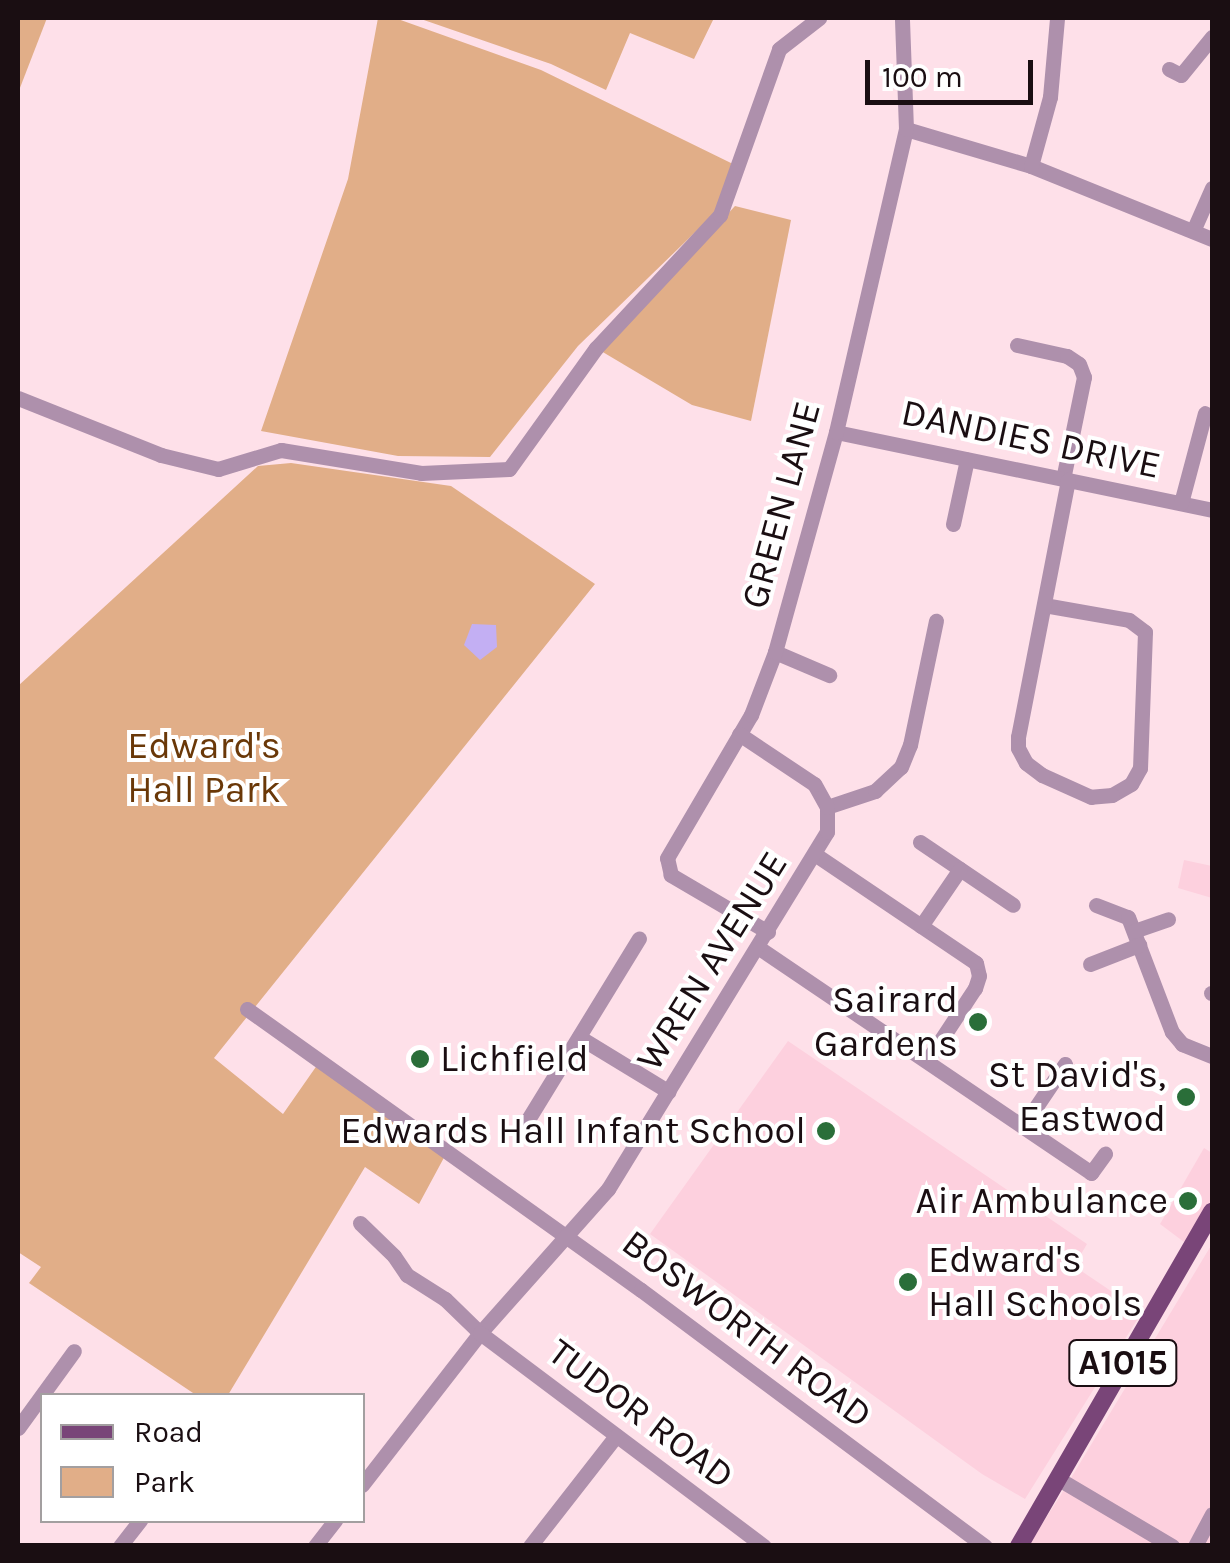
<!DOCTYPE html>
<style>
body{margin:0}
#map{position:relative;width:1230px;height:1563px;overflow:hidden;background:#fee0e9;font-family:Karla,sans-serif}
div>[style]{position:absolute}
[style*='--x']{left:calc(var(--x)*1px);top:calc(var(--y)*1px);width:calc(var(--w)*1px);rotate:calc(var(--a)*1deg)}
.built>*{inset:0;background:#fdd0de}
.green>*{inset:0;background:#e1ae88}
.water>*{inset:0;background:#c3aff3}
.minor>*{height:15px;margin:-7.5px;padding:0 7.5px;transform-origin:7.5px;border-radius:7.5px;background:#ae90ac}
.major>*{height:18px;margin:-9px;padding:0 9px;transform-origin:9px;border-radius:9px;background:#794578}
.dots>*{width:28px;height:28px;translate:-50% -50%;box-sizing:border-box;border:5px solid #fff;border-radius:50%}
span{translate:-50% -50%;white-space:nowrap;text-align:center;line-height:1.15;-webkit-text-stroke:8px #fff;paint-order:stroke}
.shield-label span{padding:2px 8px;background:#fff;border:2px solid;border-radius:8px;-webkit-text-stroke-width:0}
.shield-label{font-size:35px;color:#1a0e12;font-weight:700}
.street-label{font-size:38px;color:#1a0e12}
.park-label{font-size:38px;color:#6a3808}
.poi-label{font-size:38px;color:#1a0e12}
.right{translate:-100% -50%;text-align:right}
.left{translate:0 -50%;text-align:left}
.frame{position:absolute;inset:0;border:20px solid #1a0e12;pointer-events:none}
.legend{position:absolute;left:40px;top:1393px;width:325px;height:130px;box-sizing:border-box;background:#fff;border:2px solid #a39fa0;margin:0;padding:12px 18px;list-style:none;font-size:30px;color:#1a0e12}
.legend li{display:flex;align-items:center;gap:20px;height:50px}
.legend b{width:50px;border:2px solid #a39fa0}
.scale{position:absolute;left:865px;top:60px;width:168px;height:45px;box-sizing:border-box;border:5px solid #1a0e12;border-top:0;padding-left:12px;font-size:30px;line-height:35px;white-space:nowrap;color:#1a0e12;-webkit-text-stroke:8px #fff;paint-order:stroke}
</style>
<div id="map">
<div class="built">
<div style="clip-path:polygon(1184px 860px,1212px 866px,1212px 898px,1178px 888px)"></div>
<div style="clip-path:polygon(788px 1041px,1087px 1244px,1074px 1266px,1142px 1312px,1025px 1499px,982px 1474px,650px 1234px)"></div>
<div style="clip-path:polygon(1204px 1148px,1212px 1153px,1212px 1224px,1184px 1242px,1160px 1224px)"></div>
<div style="clip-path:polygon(1212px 1244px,1212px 1545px,1028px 1546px,1062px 1493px)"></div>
</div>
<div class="green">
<div style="clip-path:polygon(18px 18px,47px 18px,18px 93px)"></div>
<div style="clip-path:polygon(378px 18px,395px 18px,541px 70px,733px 164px,716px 212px,578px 346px,490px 457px,398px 456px,261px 431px,348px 179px)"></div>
<div style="clip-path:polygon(418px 18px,714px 18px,694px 59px,630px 33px,606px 90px,551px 64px)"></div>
<div style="clip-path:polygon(735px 206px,791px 220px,751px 421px,692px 405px,601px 351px)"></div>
<div style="clip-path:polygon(291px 463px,451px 486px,595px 584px,214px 1058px,283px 1114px,320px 1061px,447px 1152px,419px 1204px,365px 1167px,228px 1395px,196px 1395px,29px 1283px,41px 1267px,18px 1252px,18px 686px,258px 466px)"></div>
</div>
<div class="water">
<div style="clip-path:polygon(472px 624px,496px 625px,497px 647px,480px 660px,464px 645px)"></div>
</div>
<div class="minor">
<div style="--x:1169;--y:69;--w:13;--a:27"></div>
<div style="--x:1181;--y:75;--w:49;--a:-50.8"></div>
<div style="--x:906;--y:129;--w:130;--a:16.5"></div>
<div style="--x:1031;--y:166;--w:195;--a:22"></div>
<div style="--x:1031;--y:166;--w:72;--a:-74.6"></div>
<div style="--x:1050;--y:97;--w:79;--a:-84.9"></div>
<div style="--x:1193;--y:231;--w:47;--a:-66.2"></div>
<div style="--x:1017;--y:345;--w:51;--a:12.4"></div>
<div style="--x:1067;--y:356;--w:14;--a:34"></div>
<div style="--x:1079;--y:364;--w:14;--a:69"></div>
<div style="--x:1084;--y:377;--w:104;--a:101.6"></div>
<div style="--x:18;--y:398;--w:154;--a:21.7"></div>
<div style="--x:161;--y:455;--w:59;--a:13.8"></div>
<div style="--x:218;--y:469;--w:66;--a:-16.8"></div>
<div style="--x:281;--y:450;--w:142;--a:9.3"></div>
<div style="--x:421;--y:473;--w:88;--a:-2.6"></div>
<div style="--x:509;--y:469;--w:149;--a:-54.3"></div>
<div style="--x:596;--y:348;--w:182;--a:-47"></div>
<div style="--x:720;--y:215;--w:176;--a:-70.4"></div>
<div style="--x:779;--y:49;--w:51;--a:-37.8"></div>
<div style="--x:836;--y:432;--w:384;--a:11.7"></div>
<div style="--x:1181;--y:503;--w:93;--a:-75.1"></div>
<div style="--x:953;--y:524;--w:66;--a:-77.8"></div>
<div style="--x:1044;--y:605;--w:86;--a:10"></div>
<div style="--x:1129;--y:620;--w:20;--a:37"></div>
<div style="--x:1145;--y:632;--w:136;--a:92.1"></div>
<div style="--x:1140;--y:768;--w:18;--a:119"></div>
<div style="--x:1131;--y:784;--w:22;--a:150"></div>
<div style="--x:1112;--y:795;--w:21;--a:175"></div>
<div style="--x:1091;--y:797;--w:54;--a:-155.8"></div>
<div style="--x:1042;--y:775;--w:20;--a:-143"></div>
<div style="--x:1026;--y:763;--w:17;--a:-118"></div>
<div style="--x:1018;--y:748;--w:11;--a:-90"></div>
<div style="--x:1018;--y:737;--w:262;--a:-79"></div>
<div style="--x:775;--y:652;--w:59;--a:23.1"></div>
<div style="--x:827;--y:807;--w:51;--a:-18.4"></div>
<div style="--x:875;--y:791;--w:35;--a:-43"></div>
<div style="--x:901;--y:767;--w:24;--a:-68"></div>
<div style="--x:910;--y:745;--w:127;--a:-78.2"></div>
<div style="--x:920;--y:842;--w:112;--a:34.1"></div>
<div style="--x:816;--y:855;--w:193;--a:34"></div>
<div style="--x:976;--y:963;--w:13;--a:77"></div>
<div style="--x:979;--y:976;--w:13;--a:108"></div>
<div style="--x:975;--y:988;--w:87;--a:123.3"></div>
<div style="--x:1096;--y:905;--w:34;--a:21"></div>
<div style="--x:1128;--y:917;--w:123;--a:69.1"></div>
<div style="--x:1172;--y:1032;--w:16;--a:50"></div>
<div style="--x:1182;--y:1044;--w:32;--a:22"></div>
<div style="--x:921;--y:926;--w:69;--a:-55.6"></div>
<div style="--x:1134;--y:931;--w:36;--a:-19"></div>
<div style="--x:768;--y:932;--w:113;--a:-149.6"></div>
<div style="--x:671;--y:875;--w:17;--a:-103"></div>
<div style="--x:667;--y:858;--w:166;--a:-59.6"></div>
<div style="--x:751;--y:715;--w:67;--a:-69.1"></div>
<div style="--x:775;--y:652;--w:228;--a:-74.5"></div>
<div style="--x:836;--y:432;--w:311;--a:-77"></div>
<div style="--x:906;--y:129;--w:111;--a:-92.1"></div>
<div style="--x:759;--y:948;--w:401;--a:34.1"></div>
<div style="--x:1091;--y:1173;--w:24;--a:-54"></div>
<div style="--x:1090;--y:964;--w:53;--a:-21.2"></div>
<div style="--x:1211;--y:993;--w:1;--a:0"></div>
<div style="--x:247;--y:1009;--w:484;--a:35.5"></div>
<div style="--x:641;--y:1290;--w:429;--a:36.7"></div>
<div style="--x:579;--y:1037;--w:105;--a:31.4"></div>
<div style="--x:524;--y:1126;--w:220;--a:-58.5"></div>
<div style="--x:1023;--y:1126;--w:75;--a:-55.9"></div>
<div style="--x:360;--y:1223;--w:47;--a:44.1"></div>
<div style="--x:394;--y:1256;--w:23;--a:56"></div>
<div style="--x:407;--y:1275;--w:45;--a:32.3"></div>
<div style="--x:445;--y:1299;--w:49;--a:44.2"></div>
<div style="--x:480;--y:1333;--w:193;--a:-48.4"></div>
<div style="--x:608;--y:1189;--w:419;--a:-58.5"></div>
<div style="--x:827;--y:832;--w:25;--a:-90"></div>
<div style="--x:827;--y:807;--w:26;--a:-119"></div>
<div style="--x:814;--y:784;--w:90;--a:-146.3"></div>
<div style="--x:18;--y:1428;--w:95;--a:-54"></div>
<div style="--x:1057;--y:1478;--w:134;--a:30.6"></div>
<div style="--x:362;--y:1485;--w:192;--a:-52.2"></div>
<div style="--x:480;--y:1333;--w:355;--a:36.9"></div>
<div style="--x:120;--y:1546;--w:33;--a:-52"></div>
<div style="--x:315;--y:1546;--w:33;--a:-52"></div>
<div style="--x:530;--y:1546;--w:140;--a:-52"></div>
<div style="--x:1195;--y:1546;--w:36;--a:-62"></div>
</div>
<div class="major">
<div style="--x:1019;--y:1546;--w:386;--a:-60"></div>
</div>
<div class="dots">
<div style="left:978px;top:1022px;background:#2a6e39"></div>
<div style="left:420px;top:1059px;background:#2a6e39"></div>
<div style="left:1186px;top:1097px;background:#2a6e39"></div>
<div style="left:826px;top:1131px;background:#2a6e39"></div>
<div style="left:1188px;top:1201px;background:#2a6e39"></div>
<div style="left:908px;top:1282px;background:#2a6e39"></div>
</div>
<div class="shield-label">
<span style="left:1123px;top:1363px">A1015</span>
</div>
<div class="street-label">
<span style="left:1031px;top:439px;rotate:12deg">DANDIES DRIVE</span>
<span style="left:781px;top:505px;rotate:-75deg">GREEN LANE</span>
<span style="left:712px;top:961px;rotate:-58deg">WREN AVENUE</span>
<span style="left:747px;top:1329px;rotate:37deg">BOSWORTH ROAD</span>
<span style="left:641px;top:1414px;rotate:37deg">TUDOR ROAD</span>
</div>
<div class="park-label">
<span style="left:204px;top:768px">Edward's<br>Hall Park</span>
</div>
<div class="poi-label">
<span class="right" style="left:958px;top:1022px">Sairard<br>Gardens</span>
<span class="left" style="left:440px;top:1059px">Lichfield</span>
<span class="right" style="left:1166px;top:1097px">St David's,<br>Eastwod</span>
<span class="right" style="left:806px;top:1131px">Edwards Hall Infant School</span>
<span class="right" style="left:1168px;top:1201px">Air Ambulance</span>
<span class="left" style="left:928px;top:1282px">Edward's<br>Hall Schools</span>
</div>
<div class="frame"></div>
<ul class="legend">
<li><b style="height:12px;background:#794578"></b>Road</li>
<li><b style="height:28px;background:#e1ae88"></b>Park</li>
</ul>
<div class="scale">100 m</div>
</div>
